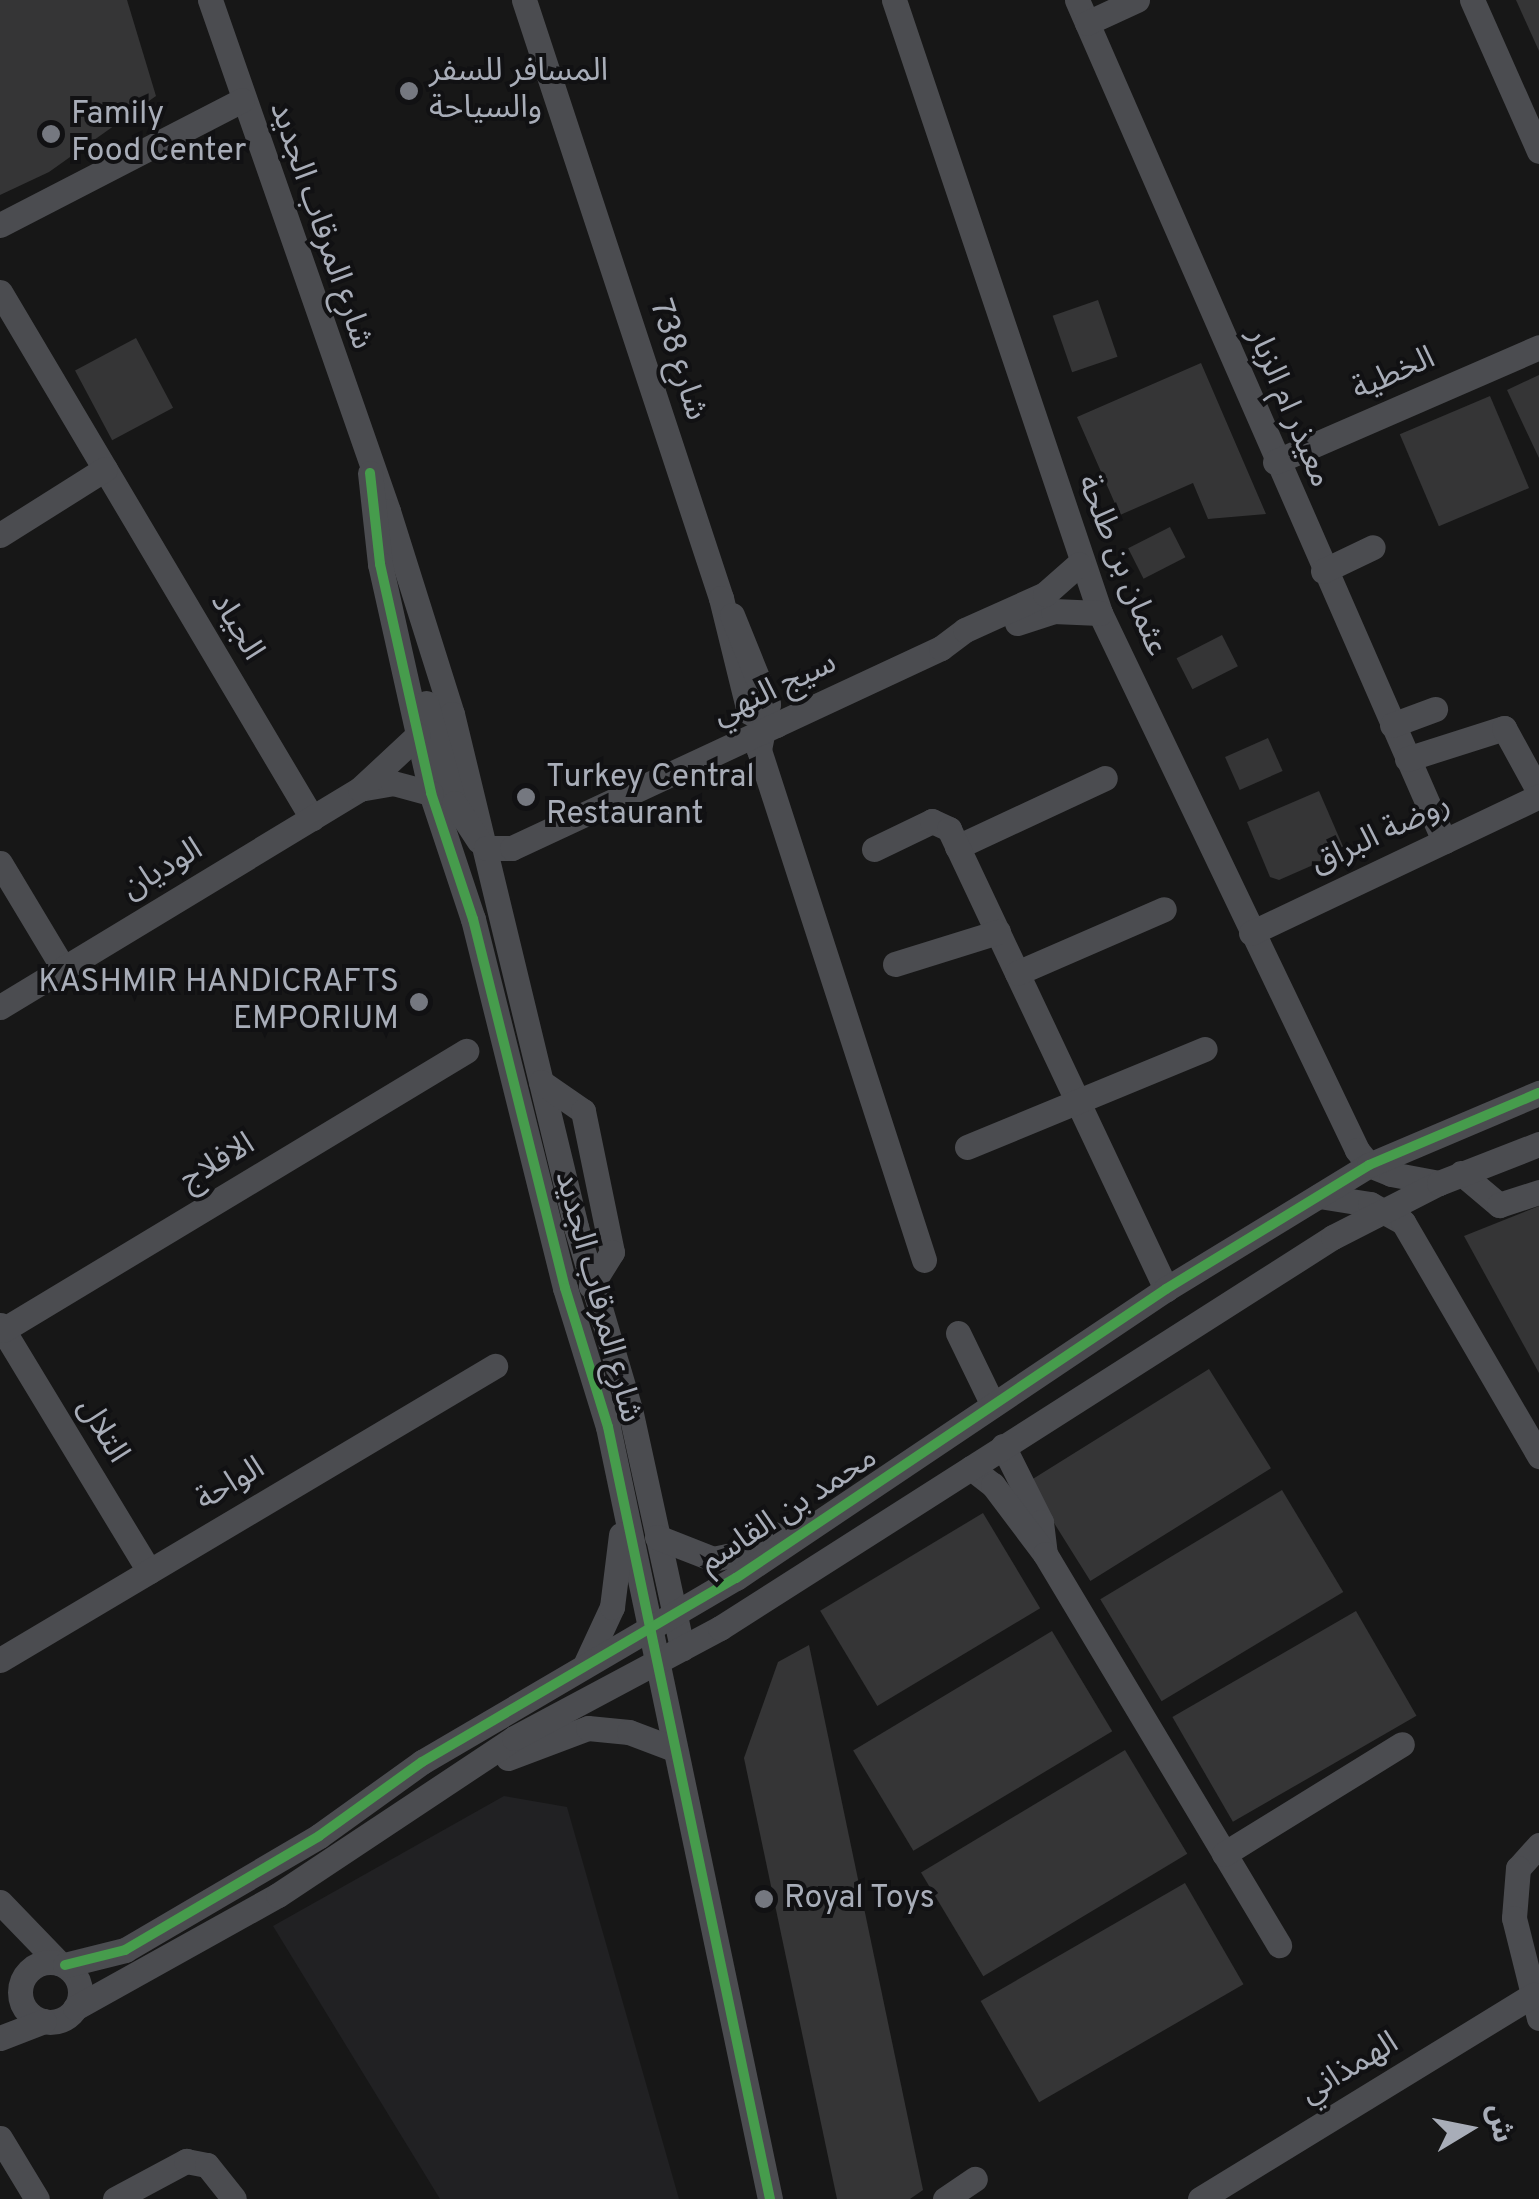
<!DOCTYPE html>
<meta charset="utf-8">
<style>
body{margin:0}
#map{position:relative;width:1539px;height:2199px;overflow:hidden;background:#171717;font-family:Overpass,"Noto Sans Arabic",sans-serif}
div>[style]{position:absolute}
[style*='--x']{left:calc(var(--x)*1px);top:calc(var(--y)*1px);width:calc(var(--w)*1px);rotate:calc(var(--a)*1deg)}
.built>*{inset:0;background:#212123}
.building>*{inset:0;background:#353536;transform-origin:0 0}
.minor>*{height:25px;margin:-12.5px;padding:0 12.5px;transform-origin:12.5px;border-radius:12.5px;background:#4b4c50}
.minor>.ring{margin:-12.5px;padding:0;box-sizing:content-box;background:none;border:25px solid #4b4c50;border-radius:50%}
.cycleway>*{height:10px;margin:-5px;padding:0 5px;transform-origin:5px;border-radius:5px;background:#469c4c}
.dots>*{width:28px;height:28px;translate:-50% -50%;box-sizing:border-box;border:5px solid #111113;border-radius:50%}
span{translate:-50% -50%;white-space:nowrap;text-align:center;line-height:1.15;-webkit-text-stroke:8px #111113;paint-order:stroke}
.poi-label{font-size:32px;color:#a8adb8}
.left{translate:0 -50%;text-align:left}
.right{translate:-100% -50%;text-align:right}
.street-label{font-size:32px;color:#a8adb8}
.north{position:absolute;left:1419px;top:2079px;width:100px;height:100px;-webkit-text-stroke:8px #111113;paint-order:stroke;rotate:80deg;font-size:28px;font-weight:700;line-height:40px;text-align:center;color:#a8adb8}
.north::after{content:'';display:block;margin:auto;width:35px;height:45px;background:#a8adb8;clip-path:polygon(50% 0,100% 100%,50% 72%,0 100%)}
</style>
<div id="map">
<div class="built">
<div style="clip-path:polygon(504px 1796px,567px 1807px,679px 2199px,440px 2199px,273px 1926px)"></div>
</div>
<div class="building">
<div style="clip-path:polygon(0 0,127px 0,156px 96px,49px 172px,0 195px)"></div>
<div style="clip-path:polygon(1516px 0,1539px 0,1539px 51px)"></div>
<div style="left:1098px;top:300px;width:60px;height:48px;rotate:71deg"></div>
<div style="left:136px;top:338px;width:79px;height:69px;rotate:62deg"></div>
<div style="clip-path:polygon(1201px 363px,1266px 514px,1208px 519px,1193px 483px,1120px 515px,1077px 417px)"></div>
<div style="clip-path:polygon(1539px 375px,1539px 458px,1507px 390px)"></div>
<div style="left:1490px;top:396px;width:100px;height:98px;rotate:67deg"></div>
<div style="left:1170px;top:527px;width:34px;height:47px;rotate:63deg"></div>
<div style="left:1222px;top:635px;width:35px;height:51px;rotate:63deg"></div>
<div style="left:1268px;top:738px;width:36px;height:47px;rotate:66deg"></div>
<div style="clip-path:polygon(1319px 791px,1345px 851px,1279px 880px,1270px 877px,1247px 822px)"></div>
<div style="clip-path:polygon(1539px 1206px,1539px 1373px,1464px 1236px)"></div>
<div style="left:1209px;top:1369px;width:117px;height:213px;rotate:58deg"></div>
<div style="left:1282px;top:1490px;width:119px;height:212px;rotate:59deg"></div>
<div style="left:983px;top:1513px;width:111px;height:190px;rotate:59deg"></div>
<div style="left:1356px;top:1611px;width:121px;height:212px;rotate:60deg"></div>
<div style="left:1052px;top:1631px;width:117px;height:232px;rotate:59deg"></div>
<div style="clip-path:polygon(809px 1645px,923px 2190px,910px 2199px,837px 2199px,744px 1758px,778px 1662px)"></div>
<div style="left:1125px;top:1750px;width:121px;height:238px;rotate:59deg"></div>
<div style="left:1185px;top:1883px;width:117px;height:236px;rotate:60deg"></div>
</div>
<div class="minor">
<div style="--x:210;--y:0;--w:541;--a:70.79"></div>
<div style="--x:388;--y:511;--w:213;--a:72.5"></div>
<div style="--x:452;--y:714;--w:528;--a:76.41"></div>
<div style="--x:576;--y:1227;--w:190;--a:73.5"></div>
<div style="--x:630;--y:1409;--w:245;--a:77.7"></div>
<div style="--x:524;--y:0;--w:630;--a:71.77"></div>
<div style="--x:721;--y:598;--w:117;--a:76.2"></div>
<div style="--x:749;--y:712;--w:30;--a:26"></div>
<div style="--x:894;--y:0;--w:647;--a:71.42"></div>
<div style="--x:1100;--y:613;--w:595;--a:64.42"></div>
<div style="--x:1357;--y:1150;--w:19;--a:51"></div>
<div style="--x:1369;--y:1165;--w:24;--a:22"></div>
<div style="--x:1391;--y:1174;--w:49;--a:10.6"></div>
<div style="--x:1077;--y:0;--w:918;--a:66.42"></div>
<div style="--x:1472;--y:0;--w:165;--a:66.1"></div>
<div style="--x:1087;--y:23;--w:55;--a:-24.7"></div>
<div style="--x:0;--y:225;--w:272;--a:-27.3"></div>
<div style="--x:0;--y:292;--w:612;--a:59.33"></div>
<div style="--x:1275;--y:462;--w:288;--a:-23.5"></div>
<div style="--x:370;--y:473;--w:92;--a:83.7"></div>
<div style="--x:380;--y:564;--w:235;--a:77.4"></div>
<div style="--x:431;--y:793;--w:133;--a:71.6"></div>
<div style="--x:473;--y:919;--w:380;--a:76"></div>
<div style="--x:565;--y:1288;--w:145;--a:72.8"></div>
<div style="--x:608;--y:1427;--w:789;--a:78.15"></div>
<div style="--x:0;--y:535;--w:124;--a:-32.2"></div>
<div style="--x:1323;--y:571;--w:55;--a:-25.6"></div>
<div style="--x:732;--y:615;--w:96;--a:68"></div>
<div style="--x:768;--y:704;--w:47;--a:101.1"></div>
<div style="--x:759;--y:750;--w:536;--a:72.07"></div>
<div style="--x:1017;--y:623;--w:38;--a:-18"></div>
<div style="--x:1053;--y:611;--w:47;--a:2.4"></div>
<div style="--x:426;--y:703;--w:104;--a:74.4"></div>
<div style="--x:454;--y:803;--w:45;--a:56.7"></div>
<div style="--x:1392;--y:725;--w:46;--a:-20.4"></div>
<div style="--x:1407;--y:759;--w:102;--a:-17.7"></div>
<div style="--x:1504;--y:728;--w:73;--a:61.3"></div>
<div style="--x:365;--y:788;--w:28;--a:-10"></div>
<div style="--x:393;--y:783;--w:39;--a:15"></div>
<div style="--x:957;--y:847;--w:163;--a:-25"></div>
<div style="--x:486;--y:848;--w:26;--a:0"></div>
<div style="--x:512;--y:848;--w:473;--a:-25"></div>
<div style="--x:941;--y:648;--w:30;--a:-37"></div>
<div style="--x:965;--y:630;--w:88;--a:-24.2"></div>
<div style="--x:1045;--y:594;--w:45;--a:-41.4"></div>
<div style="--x:874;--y:849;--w:64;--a:-25.8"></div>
<div style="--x:932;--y:821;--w:19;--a:25"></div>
<div style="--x:949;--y:829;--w:509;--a:64.74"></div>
<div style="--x:0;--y:863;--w:122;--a:59"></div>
<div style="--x:1251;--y:933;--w:319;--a:-25.4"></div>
<div style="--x:895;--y:964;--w:108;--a:-17.3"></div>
<div style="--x:1017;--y:973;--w:160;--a:-23.5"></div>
<div style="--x:0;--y:1007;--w:421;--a:-31.2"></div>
<div style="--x:360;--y:789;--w:79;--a:-43"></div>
<div style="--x:541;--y:1082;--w:51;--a:34.6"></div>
<div style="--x:583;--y:1111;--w:144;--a:78.4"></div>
<div style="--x:612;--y:1252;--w:40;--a:122"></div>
<div style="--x:967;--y:1147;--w:257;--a:-22.4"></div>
<div style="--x:1461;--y:1173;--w:50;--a:40.1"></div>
<div style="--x:1499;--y:1205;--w:42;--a:-18"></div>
<div style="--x:1319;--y:1196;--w:52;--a:8.9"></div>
<div style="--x:1370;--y:1204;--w:38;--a:29"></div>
<div style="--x:1403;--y:1222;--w:271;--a:59.8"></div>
<div style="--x:0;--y:1325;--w:288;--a:58.8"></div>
<div style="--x:3;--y:1330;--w:541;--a:-31.07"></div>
<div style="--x:958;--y:1333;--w:80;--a:64.1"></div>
<div style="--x:1003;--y:1446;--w:85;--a:63.4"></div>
<div style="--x:1041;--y:1522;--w:32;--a:83"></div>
<div style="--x:971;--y:1468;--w:28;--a:38"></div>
<div style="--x:993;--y:1485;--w:86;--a:53"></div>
<div style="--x:1045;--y:1554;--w:456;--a:59.1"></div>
<div style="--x:657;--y:1537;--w:60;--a:21.4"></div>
<div style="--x:713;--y:1559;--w:30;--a:-12"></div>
<div style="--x:742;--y:1553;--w:37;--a:-31"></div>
<div style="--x:0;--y:1660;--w:576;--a:-30.71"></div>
<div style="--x:586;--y:1663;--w:62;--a:-65.1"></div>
<div style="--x:612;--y:1607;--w:73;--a:-82.9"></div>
<div style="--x:508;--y:1758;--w:85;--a:-20.6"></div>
<div style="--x:588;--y:1728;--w:41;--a:5.6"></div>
<div style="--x:629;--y:1732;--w:48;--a:20.7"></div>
<div style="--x:1539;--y:1845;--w:31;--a:132"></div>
<div style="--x:1518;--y:1868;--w:50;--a:94.6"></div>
<div style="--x:1514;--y:1918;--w:103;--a:76"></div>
<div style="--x:1224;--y:1854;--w:209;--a:-31.7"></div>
<div style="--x:0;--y:1902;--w:85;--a:46"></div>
<div class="ring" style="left:20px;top:1962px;width:35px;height:35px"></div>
<div style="--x:65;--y:1965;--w:62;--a:-14"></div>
<div style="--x:125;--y:1950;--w:225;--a:-30.4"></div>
<div style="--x:319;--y:1836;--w:127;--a:-35.7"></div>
<div style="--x:422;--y:1762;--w:364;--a:-30.4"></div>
<div style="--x:736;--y:1578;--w:518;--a:-33.9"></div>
<div style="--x:1166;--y:1289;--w:238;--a:-31.4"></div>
<div style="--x:1369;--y:1165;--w:185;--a:-23"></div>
<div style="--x:75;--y:2008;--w:232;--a:-29.1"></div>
<div style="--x:278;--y:1895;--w:283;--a:-33.6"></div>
<div style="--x:514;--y:1738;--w:234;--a:-28.1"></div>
<div style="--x:720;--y:1628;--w:727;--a:-32.53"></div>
<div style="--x:1333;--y:1237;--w:119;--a:-27"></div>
<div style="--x:1439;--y:1183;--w:107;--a:-21.3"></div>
<div style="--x:0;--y:2038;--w:47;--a:-21.1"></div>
<div style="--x:0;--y:2138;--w:71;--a:58.8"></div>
<div style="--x:115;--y:2199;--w:81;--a:-28.2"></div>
<div style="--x:186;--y:2161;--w:21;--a:11"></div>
<div style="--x:207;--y:2165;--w:43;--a:51.5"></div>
<div style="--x:945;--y:2199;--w:36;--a:-34"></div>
<div style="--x:1200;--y:2199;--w:391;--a:-31.5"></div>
</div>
<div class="cycleway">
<div style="--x:370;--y:473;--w:92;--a:83.7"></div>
<div style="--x:380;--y:564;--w:235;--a:77.4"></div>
<div style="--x:431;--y:793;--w:133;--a:71.6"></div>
<div style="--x:473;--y:919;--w:380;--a:76"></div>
<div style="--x:565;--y:1288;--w:145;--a:72.8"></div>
<div style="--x:608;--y:1427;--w:789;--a:78.15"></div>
<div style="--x:65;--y:1965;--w:62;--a:-14"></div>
<div style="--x:125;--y:1950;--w:225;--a:-30.4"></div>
<div style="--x:319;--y:1836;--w:127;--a:-35.7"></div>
<div style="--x:422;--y:1762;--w:364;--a:-30.4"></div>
<div style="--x:736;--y:1578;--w:518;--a:-33.9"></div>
<div style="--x:1166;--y:1289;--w:238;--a:-31.4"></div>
<div style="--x:1369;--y:1165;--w:185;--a:-23"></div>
</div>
<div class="dots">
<div style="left:409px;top:91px;background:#757880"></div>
<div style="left:51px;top:134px;background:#757880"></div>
<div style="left:526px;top:797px;background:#757880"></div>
<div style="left:419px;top:1002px;background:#757880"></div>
<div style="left:764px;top:1899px;background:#757880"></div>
</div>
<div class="poi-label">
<span class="left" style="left:429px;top:91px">المسافر للسفر<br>والسياحة</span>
<span class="left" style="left:71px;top:134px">Family<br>Food Center</span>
<span class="left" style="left:546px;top:797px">Turkey Central<br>Restaurant</span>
<span class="right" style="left:399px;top:1002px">KASHMIR HANDICRAFTS<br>EMPORIUM</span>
<span class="left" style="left:784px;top:1899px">Royal Toys</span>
</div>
<div class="street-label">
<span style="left:320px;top:226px;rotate:71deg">شارع المرقاب الجديد</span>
<span style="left:677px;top:360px;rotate:72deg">شارع 738</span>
<span style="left:1394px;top:375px;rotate:-24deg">الخطية</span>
<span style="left:1288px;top:408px;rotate:67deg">معيذر ام الزبار</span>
<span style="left:1121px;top:566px;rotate:68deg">عثمان بن طلحة</span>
<span style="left:236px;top:627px;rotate:59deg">الجياد</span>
<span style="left:775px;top:690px;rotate:-25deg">سيج النهي</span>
<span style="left:1381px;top:835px;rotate:-25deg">روضة البراق</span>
<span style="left:163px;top:870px;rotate:-31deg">الوديان</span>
<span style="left:218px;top:1163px;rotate:-31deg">الافلاج</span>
<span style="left:597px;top:1297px;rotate:75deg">شارع المرقاب الجديد</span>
<span style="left:102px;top:1431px;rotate:59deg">التلال</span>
<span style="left:231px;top:1485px;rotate:-31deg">الواحة</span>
<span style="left:789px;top:1511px;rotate:-33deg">محمد بن القاسم</span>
<span style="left:1350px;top:2069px;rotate:-31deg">الهمذاني</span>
</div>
<div class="north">ش</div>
</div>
